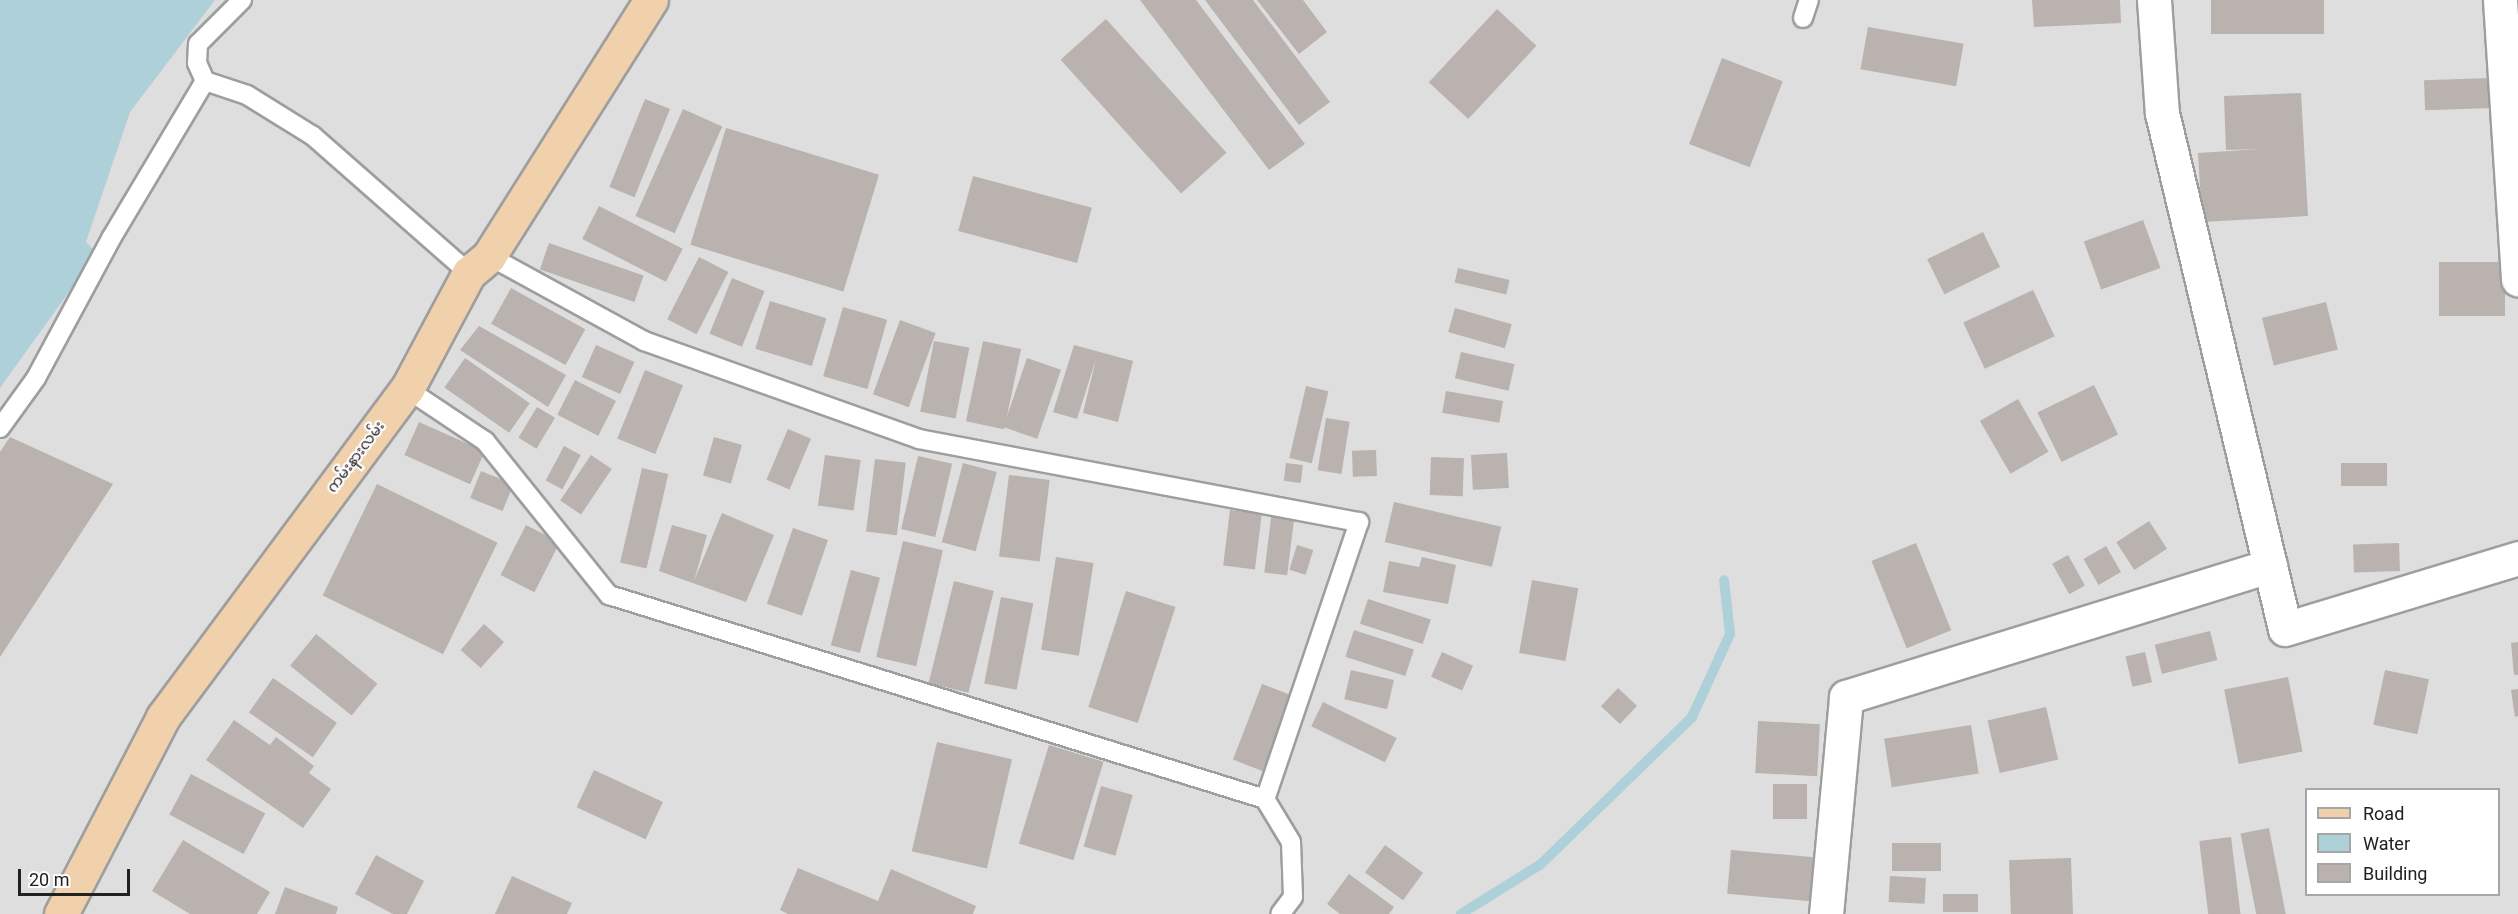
<!DOCTYPE html>
<meta charset="utf-8">
<style>
body{margin:0}
#map{position:relative;width:2518px;height:914px;overflow:hidden;background:#f0ede8;font-family:Roboto,"Noto Sans Myanmar",sans-serif}
div>[style]{position:absolute}
[style*='--x']{left:calc(var(--x)*1px);top:calc(var(--y)*1px);width:calc(var(--w)*1px);rotate:calc(var(--a)*1deg)}
.residential>*{inset:0;background:#dedede}
.water>*{inset:0;background:#aed0d8}
.stream>*{height:10px;margin:-5px;padding:0 5px;transform-origin:5px;border-radius:5px;background:#aed0d8}
.building>*{inset:0;background:#b9b2ae;transform-origin:0 0}
.roads{filter:drop-shadow(2px 0 #9e9e9e) drop-shadow(-2px 0 #9e9e9e) drop-shadow(0 2px #9e9e9e) drop-shadow(0 -2px #9e9e9e)}
.service>*{height:18px;margin:-9px;padding:0 9px;transform-origin:9px;border-radius:9px;background:#fff}
.minor>*{height:33px;margin:-16.5px;padding:0 16.5px;transform-origin:16.5px;border-radius:16.5px;background:#fff}
.primary>*{height:33px;margin:-16.5px;padding:0 16.5px;transform-origin:16.5px;border-radius:16.5px;background:#f1d1ac}
span{translate:-50% -50%;white-space:nowrap;text-align:center;line-height:1.15;-webkit-text-stroke:4.5px #fff;paint-order:stroke}
.street-label{font-size:15px;color:#212121}
.legend{position:absolute;left:2305px;top:788px;width:195px;height:108px;box-sizing:border-box;background:#fff;border:2px solid #a6a6a6;margin:0;padding:8px 10px;list-style:none;font-size:18px;color:#212121}
.legend li{display:flex;align-items:center;gap:12px;height:30px}
.legend b{width:30px;border:2px solid #a6a6a6}
.scale{position:absolute;left:18px;top:869px;width:112px;height:27px;box-sizing:border-box;border:3px solid #212121;border-top:0;padding-left:8px;font-size:18px;line-height:21px;white-space:nowrap;color:#212121;-webkit-text-stroke:4px #fff;paint-order:stroke}
</style>
<div id="map">
<div class="residential">
<div style="clip-path:polygon(evenodd,189px 0,2518px 0,2518px 914px,0 914px,0 333px,189px 0,2306px 790px,2498px 790px,2498px 894px,2306px 894px,2306px 790px)"></div>
</div>
<div class="water">
<div style="clip-path:polygon(0 0,215px 0,130px 112px,86px 242px,97px 253px,0 388px)"></div>
</div>
<div class="stream">
<div style="--x:1461;--y:914;--w:94;--a:-32"></div>
<div style="--x:1541;--y:864;--w:211;--a:-44.2"></div>
<div style="--x:1692;--y:717;--w:91;--a:-65.4"></div>
<div style="--x:1730;--y:634;--w:54;--a:-96.3"></div>
</div>
<div class="building">
<div style="clip-path:polygon(1140px 0,1196px 0,1305px 144px,1269px 170px)"></div>
<div style="clip-path:polygon(1205px 0,1253px 0,1330px 102px,1299px 125px)"></div>
<div style="clip-path:polygon(1257px 0,1303px 0,1327px 32px,1299px 54px)"></div>
<div style="clip-path:polygon(2032px 0,2120px 0,2121px 23px,2034px 27px)"></div>
<div style="left:2211px;top:0;width:113px;height:34px"></div>
<div style="left:1497px;top:9px;width:54px;height:100px;rotate:43deg"></div>
<div style="left:1106px;top:19px;width:180px;height:61px;rotate:48deg"></div>
<div style="left:1868px;top:27px;width:97px;height:43px;rotate:10deg"></div>
<div style="left:1722px;top:58px;width:65px;height:92px;rotate:21deg"></div>
<div style="left:2491px;top:78px;width:30px;height:67px;rotate:88deg"></div>
<div style="clip-path:polygon(2301px 93px,2308px 216px,2202px 222px,2198px 153px,2261px 149px,2226px 150px,2224px 96px)"></div>
<div style="left:645px;top:99px;width:27px;height:95px;rotate:22deg"></div>
<div style="left:683px;top:109px;width:43px;height:117px;rotate:24deg"></div>
<div style="left:726px;top:128px;width:160px;height:122px;rotate:17deg"></div>
<div style="left:973px;top:176px;width:123px;height:57px;rotate:15deg"></div>
<div style="left:599px;top:206px;width:94px;height:37px;rotate:27deg"></div>
<div style="left:2143px;top:220px;width:51px;height:63px;rotate:70deg"></div>
<div style="left:1983px;top:232px;width:39px;height:62px;rotate:64deg"></div>
<div style="left:549px;top:243px;width:100px;height:28px;rotate:19deg"></div>
<div style="left:699px;top:257px;width:33px;height:70px;rotate:27deg"></div>
<div style="left:2439px;top:262px;width:66px;height:54px"></div>
<div style="left:1458px;top:268px;width:53px;height:15px;rotate:13deg"></div>
<div style="left:732px;top:278px;width:35px;height:60px;rotate:22deg"></div>
<div style="left:511px;top:288px;width:85px;height:41px;rotate:29deg"></div>
<div style="left:2033px;top:290px;width:51px;height:77px;rotate:65deg"></div>
<div style="left:770px;top:301px;width:59px;height:50px;rotate:17deg"></div>
<div style="left:2326px;top:302px;width:49px;height:66px;rotate:76deg"></div>
<div style="left:843px;top:307px;width:46px;height:72px;rotate:16deg"></div>
<div style="left:1455px;top:308px;width:59px;height:25px;rotate:16deg"></div>
<div style="left:900px;top:320px;width:38px;height:79px;rotate:20deg"></div>
<div style="clip-path:polygon(479px 326px,566px 375px,548px 407px,460px 350px)"></div>
<div style="left:934px;top:341px;width:36px;height:72px;rotate:11deg"></div>
<div style="left:983px;top:341px;width:39px;height:82px;rotate:12deg"></div>
<div style="left:596px;top:345px;width:42px;height:35px;rotate:24deg"></div>
<div style="clip-path:polygon(1074px 345px,1133px 361px,1118px 422px,1083px 413px,1096px 359px,1077px 419px,1053px 412px)"></div>
<div style="left:1461px;top:352px;width:55px;height:27px;rotate:13deg"></div>
<div style="left:465px;top:358px;width:79px;height:36px;rotate:35deg"></div>
<div style="left:1027px;top:358px;width:36px;height:73px;rotate:19deg"></div>
<div style="left:645px;top:370px;width:41px;height:74px;rotate:22deg"></div>
<div style="left:575px;top:380px;width:46px;height:39px;rotate:27deg"></div>
<div style="left:2094px;top:385px;width:55px;height:63px;rotate:64deg"></div>
<div style="left:1306px;top:386px;width:23px;height:74px;rotate:13deg"></div>
<div style="left:1446px;top:391px;width:58px;height:22px;rotate:10deg"></div>
<div style="left:2018px;top:399px;width:61px;height:44px;rotate:60deg"></div>
<div style="left:537px;top:407px;width:21px;height:36px;rotate:31deg"></div>
<div style="left:1326px;top:418px;width:24px;height:53px;rotate:9deg"></div>
<div style="left:419px;top:422px;width:72px;height:36px;rotate:24deg"></div>
<div style="left:788px;top:429px;width:25px;height:55px;rotate:23deg"></div>
<div style="clip-path:polygon(10px 437px,113px 484px,0 657px,0 452px)"></div>
<div style="left:714px;top:437px;width:29px;height:40px;rotate:16deg"></div>
<div style="left:564px;top:446px;width:19px;height:39px;rotate:28deg"></div>
<div style="left:1376px;top:450px;width:26px;height:24px;rotate:88deg"></div>
<div style="left:1507px;top:453px;width:35px;height:36px;rotate:87deg"></div>
<div style="left:591px;top:455px;width:25px;height:55px;rotate:34deg"></div>
<div style="left:825px;top:455px;width:36px;height:51px;rotate:8deg"></div>
<div style="left:918px;top:456px;width:35px;height:75px;rotate:13deg"></div>
<div style="left:1431px;top:457px;width:33px;height:38px;rotate:2deg"></div>
<div style="left:875px;top:459px;width:31px;height:73px;rotate:7deg"></div>
<div style="left:963px;top:463px;width:35px;height:82px;rotate:15deg"></div>
<div style="left:1286px;top:463px;width:17px;height:18px;rotate:7deg"></div>
<div style="left:2341px;top:463px;width:46px;height:23px"></div>
<div style="left:642px;top:468px;width:27px;height:97px;rotate:13deg"></div>
<div style="left:481px;top:471px;width:35px;height:29px;rotate:22deg"></div>
<div style="left:1009px;top:475px;width:41px;height:82px;rotate:7deg"></div>
<div style="left:377px;top:484px;width:134px;height:124px;rotate:26deg"></div>
<div style="left:1394px;top:502px;width:110px;height:41px;rotate:13deg"></div>
<div style="left:1230px;top:510px;width:32px;height:56px;rotate:7deg"></div>
<div style="left:1272px;top:510px;width:23px;height:63px;rotate:7deg"></div>
<div style="clip-path:polygon(722px 513px,774px 535px,746px 602px,659px 571px,672px 525px,707px 535px,694px 581px)"></div>
<div style="left:2149px;top:521px;width:33px;height:39px;rotate:57deg"></div>
<div style="left:526px;top:525px;width:38px;height:56px;rotate:27deg"></div>
<div style="left:793px;top:528px;width:37px;height:80px;rotate:19deg"></div>
<div style="left:903px;top:541px;width:41px;height:119px;rotate:13deg"></div>
<div style="left:1916px;top:543px;width:94px;height:48px;rotate:68deg"></div>
<div style="left:2399px;top:543px;width:28px;height:46px;rotate:88deg"></div>
<div style="left:1297px;top:545px;width:17px;height:26px;rotate:17deg"></div>
<div style="left:2106px;top:546px;width:30px;height:26px;rotate:60deg"></div>
<div style="left:2068px;top:555px;width:35px;height:18px;rotate:61deg"></div>
<div style="left:1056px;top:557px;width:38px;height:94px;rotate:9deg"></div>
<div style="clip-path:polygon(1422px 557px,1456px 565px,1448px 604px,1383px 592px,1389px 561px,1419px 567px)"></div>
<div style="left:851px;top:570px;width:30px;height:78px;rotate:15deg"></div>
<div style="left:1532px;top:580px;width:47px;height:74px;rotate:10deg"></div>
<div style="left:954px;top:581px;width:41px;height:105px;rotate:14deg"></div>
<div style="left:1126px;top:591px;width:52px;height:122px;rotate:18deg"></div>
<div style="left:1001px;top:597px;width:33px;height:88px;rotate:11deg"></div>
<div style="left:1368px;top:599px;width:66px;height:26px;rotate:18deg"></div>
<div style="left:484px;top:624px;width:27px;height:35px;rotate:42deg"></div>
<div style="left:1354px;top:630px;width:63px;height:28px;rotate:18deg"></div>
<div style="left:2210px;top:631px;width:30px;height:57px;rotate:76deg"></div>
<div style="left:316px;top:634px;width:79px;height:41px;rotate:39deg"></div>
<div style="clip-path:polygon(2518px 642px,2518px 675px,2514px 675px,2511px 643px)"></div>
<div style="left:1442px;top:652px;width:34px;height:27px;rotate:24deg"></div>
<div style="left:2145px;top:652px;width:31px;height:20px;rotate:77deg"></div>
<div style="left:1351px;top:670px;width:44px;height:30px;rotate:13deg"></div>
<div style="left:2385px;top:670px;width:45px;height:56px;rotate:12deg"></div>
<div style="left:2288px;top:677px;width:76px;height:65px;rotate:79deg"></div>
<div style="left:273px;top:678px;width:78px;height:42px;rotate:35deg"></div>
<div style="left:1262px;top:684px;width:33px;height:81px;rotate:21deg"></div>
<div style="left:1618px;top:688px;width:26px;height:25px;rotate:43deg"></div>
<div style="clip-path:polygon(2518px 689px,2518px 716px,2515px 717px,2511px 690px)"></div>
<div style="left:1323px;top:702px;width:82px;height:27px;rotate:26deg"></div>
<div style="left:2046px;top:707px;width:54px;height:60px;rotate:77deg"></div>
<div style="clip-path:polygon(234px 720px,270px 745px,276px 737px,314px 766px,309px 773px,331px 789px,303px 828px,206px 760px)"></div>
<div style="left:1758px;top:721px;width:62px;height:52px;rotate:3deg"></div>
<div style="left:1971px;top:725px;width:49px;height:88px;rotate:81deg"></div>
<div style="left:937px;top:742px;width:77px;height:112px;rotate:13deg"></div>
<div style="left:1049px;top:745px;width:57px;height:103px;rotate:17deg"></div>
<div style="left:594px;top:770px;width:76px;height:41px;rotate:25deg"></div>
<div style="left:191px;top:774px;width:84px;height:46px;rotate:28deg"></div>
<div style="left:1773px;top:784px;width:34px;height:35px"></div>
<div style="left:1101px;top:786px;width:33px;height:63px;rotate:16deg"></div>
<div style="left:2269px;top:828px;width:88px;height:29px;rotate:79deg"></div>
<div style="left:2231px;top:837px;width:78px;height:32px;rotate:83deg"></div>
<div style="clip-path:polygon(183px 840px,270px 892px,257px 914px,190px 914px,152px 891px)"></div>
<div style="left:1941px;top:843px;width:28px;height:49px;rotate:90deg"></div>
<div style="left:1385px;top:845px;width:47px;height:34px;rotate:36deg"></div>
<div style="left:1731px;top:850px;width:84px;height:44px;rotate:5deg"></div>
<div style="clip-path:polygon(376px 855px,424px 881px,407px 914px,393px 914px,355px 894px)"></div>
<div style="left:2071px;top:858px;width:56px;height:62px;rotate:88deg"></div>
<div style="clip-path:polygon(798px 868px,878px 901px,891px 869px,976px 906px,973px 914px,788px 914px,780px 910px)"></div>
<div style="clip-path:polygon(1349px 874px,1394px 907px,1389px 914px,1340px 914px,1327px 904px)"></div>
<div style="clip-path:polygon(512px 876px,572px 903px,567px 914px,495px 914px)"></div>
<div style="left:1890px;top:876px;width:36px;height:26px;rotate:3deg"></div>
<div style="clip-path:polygon(285px 887px,338px 907px,336px 914px,275px 914px)"></div>
<div style="left:1943px;top:894px;width:35px;height:18px"></div>
</div>
<div class="roads">
<div class="service">
<div style="--x:242;--y:0;--w:62;--a:135"></div>
<div style="--x:198;--y:44;--w:19;--a:93"></div>
<div style="--x:197;--y:63;--w:20;--a:66"></div>
<div style="--x:205;--y:81;--w:44;--a:18.4"></div>
<div style="--x:247;--y:95;--w:78;--a:31.8"></div>
<div style="--x:313;--y:136;--w:208;--a:41.3"></div>
<div style="--x:1803;--y:18;--w:19;--a:-72"></div>
<div style="--x:489;--y:256;--w:177;--a:28.7"></div>
<div style="--x:644;--y:341;--w:292;--a:19.6"></div>
<div style="--x:919;--y:439;--w:448;--a:10.7"></div>
<div style="--x:1359;--y:522;--w:293;--a:108.7"></div>
<div style="--x:407;--y:389;--w:94;--a:33.7"></div>
<div style="--x:485;--y:441;--w:198;--a:51.2"></div>
<div style="--x:609;--y:595;--w:687;--a:17.27"></div>
<div style="--x:1265;--y:799;--w:50;--a:58.8"></div>
<div style="--x:1291;--y:842;--w:55;--a:87.9"></div>
<div style="--x:1293;--y:897;--w:21;--a:127"></div>
<div style="--x:0;--y:428;--w:62;--a:-54.2"></div>
<div style="--x:36;--y:378;--w:160;--a:-61.7"></div>
<div style="--x:112;--y:237;--w:182;--a:-59.2"></div>
</div>
<div class="minor">
<div style="--x:2154;--y:0;--w:113;--a:86"></div>
<div style="--x:2162;--y:113;--w:530;--a:76.59"></div>
<div style="--x:2285;--y:629;--w:244;--a:-16.9"></div>
<div style="--x:2500;--y:0;--w:280;--a:86.3"></div>
<div style="--x:1826;--y:914;--w:218;--a:-84.7"></div>
<div style="--x:1846;--y:697;--w:444;--a:-17.2"></div>
</div>
<div class="primary">
<div style="--x:61;--y:914;--w:222;--a:-62.6"></div>
<div style="--x:163;--y:717;--w:409;--a:-53.4"></div>
<div style="--x:407;--y:389;--w:132;--a:-61.9"></div>
<div style="--x:469;--y:273;--w:26;--a:-40"></div>
<div style="--x:489;--y:256;--w:303;--a:-57.7"></div>
</div>
</div>
<div class="street-label">
<span style="left:356px;top:457px;rotate:-53deg">ကမ်းနားလမ်း</span>
</div>
<ul class="legend">
<li><b style="height:8px;background:#f1d1ac"></b>Road</li>
<li><b style="height:16px;background:#aed0d8"></b>Water</li>
<li><b style="height:16px;background:#b9b2ae"></b>Building</li>
</ul>
<div class="scale">20 m</div>
</div>
